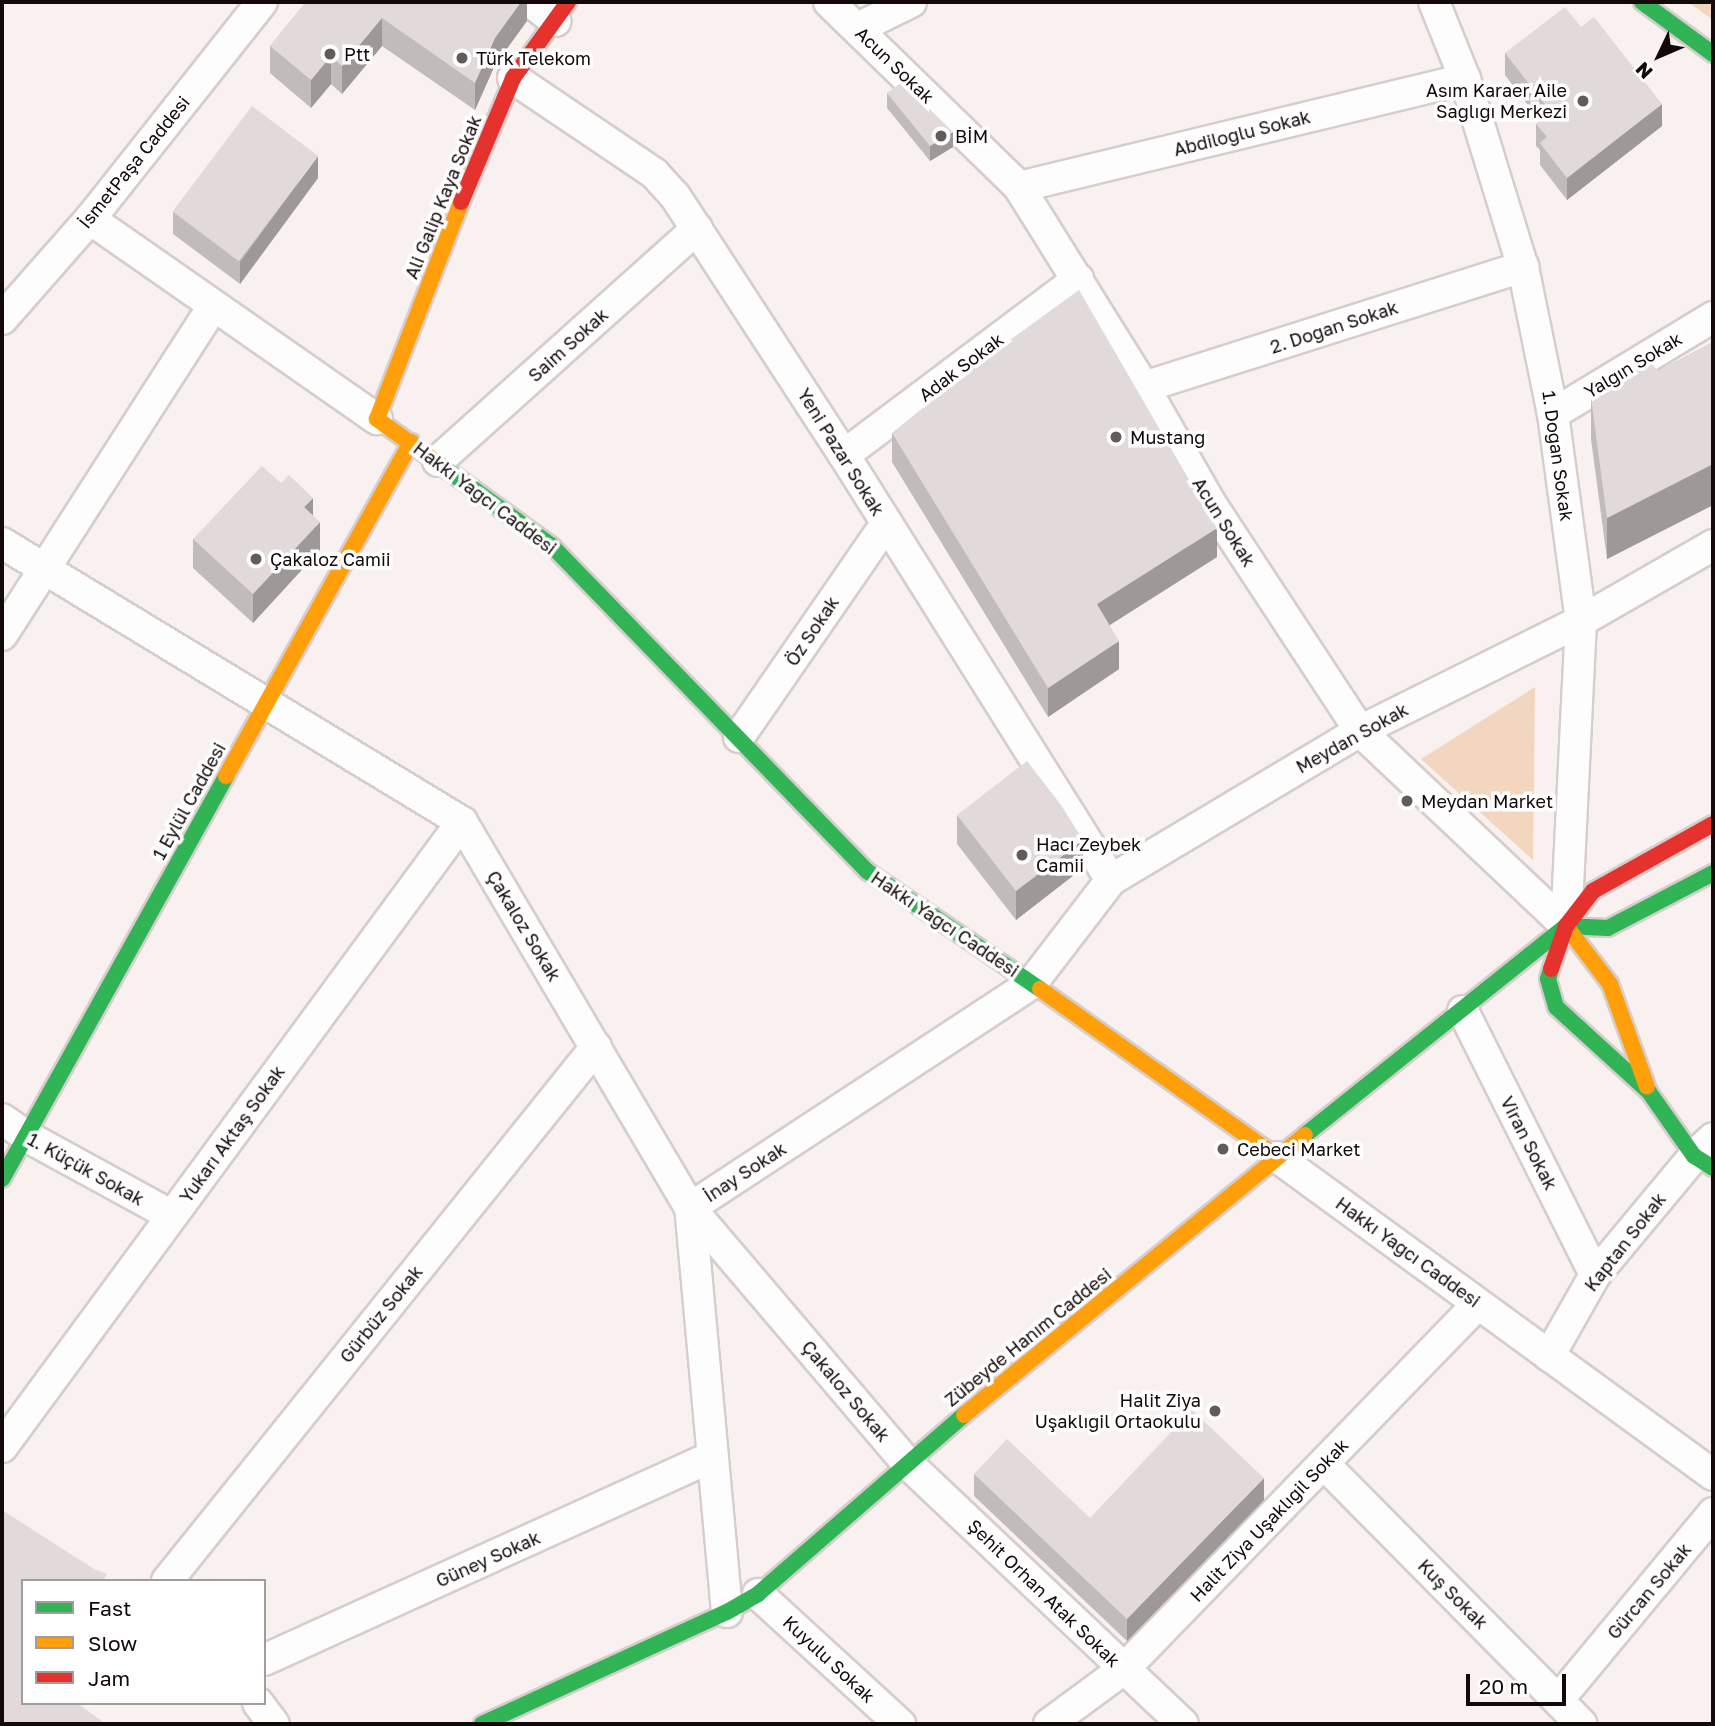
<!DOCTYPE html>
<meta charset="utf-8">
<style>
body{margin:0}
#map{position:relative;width:1715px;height:1726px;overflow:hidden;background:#f8f1f0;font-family:"Golos Text",sans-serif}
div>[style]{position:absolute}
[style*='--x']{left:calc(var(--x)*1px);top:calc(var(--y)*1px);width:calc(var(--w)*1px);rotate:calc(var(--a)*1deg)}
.green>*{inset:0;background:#f2d6c0}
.roads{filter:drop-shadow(2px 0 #d6cdcc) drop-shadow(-2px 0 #d6cdcc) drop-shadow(0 2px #d6cdcc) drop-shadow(0 -2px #d6cdcc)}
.street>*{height:30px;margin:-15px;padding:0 15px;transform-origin:15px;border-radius:15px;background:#fefdfd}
.fast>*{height:16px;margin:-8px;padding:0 8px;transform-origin:8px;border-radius:8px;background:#30b455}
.slow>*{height:16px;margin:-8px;padding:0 8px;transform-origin:8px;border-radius:8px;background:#ff9f0a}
.jam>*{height:16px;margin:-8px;padding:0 8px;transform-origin:8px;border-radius:8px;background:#e5322d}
.wall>*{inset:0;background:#c2bbbb}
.shaded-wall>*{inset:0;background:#9e9899}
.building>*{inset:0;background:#e2d9da;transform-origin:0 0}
.dots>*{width:19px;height:19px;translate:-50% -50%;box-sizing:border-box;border:4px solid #fff;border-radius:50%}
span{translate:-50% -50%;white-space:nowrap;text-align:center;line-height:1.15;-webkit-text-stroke:7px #fff;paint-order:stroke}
.poi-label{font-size:18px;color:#130909}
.left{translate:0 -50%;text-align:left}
.right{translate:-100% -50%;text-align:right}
.street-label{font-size:18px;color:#130909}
.frame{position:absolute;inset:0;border:4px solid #130909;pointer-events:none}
.legend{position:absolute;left:21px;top:1579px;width:245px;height:126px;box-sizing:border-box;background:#fff;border:2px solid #a19d9d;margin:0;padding:9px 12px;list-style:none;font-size:21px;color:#130909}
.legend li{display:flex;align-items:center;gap:14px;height:35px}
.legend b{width:35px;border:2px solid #a19d9d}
.north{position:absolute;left:1624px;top:21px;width:70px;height:70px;-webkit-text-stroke:5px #fff;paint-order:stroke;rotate:226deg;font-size:19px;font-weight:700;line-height:28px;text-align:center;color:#130909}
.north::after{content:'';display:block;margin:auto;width:24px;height:32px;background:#130909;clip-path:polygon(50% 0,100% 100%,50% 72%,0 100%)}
.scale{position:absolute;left:1466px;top:1674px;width:100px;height:32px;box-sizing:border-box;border:4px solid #130909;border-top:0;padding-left:9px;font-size:21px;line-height:24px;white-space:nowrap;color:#130909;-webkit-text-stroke:5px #fff;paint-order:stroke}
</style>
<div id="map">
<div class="green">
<div style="clip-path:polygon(1688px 2px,1713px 2px,1713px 20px)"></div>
<div style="clip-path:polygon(1535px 687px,1533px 860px,1421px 759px)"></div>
</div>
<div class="roads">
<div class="street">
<div style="--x:531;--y:2;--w:31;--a:38"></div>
<div style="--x:829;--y:2;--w:265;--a:44.2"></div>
<div style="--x:1019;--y:187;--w:236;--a:58"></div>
<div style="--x:1144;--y:387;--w:135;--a:60.2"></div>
<div style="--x:1211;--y:504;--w:272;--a:56.7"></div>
<div style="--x:1360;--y:731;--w:284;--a:43.4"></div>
<div style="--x:1434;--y:2;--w:83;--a:68.1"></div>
<div style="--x:1465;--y:79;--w:197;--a:72.9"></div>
<div style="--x:1523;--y:267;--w:150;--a:78.5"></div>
<div style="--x:1553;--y:414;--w:209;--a:82.3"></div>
<div style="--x:1581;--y:621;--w:305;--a:92.8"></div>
<div style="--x:858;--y:28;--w:59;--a:-26.1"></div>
<div style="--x:513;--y:78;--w:170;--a:34"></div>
<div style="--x:654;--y:173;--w:31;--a:48"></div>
<div style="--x:675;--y:196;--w:309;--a:56.9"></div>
<div style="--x:844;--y:455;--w:502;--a:57.86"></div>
<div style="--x:1019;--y:187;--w:459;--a:-13.6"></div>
<div style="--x:90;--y:219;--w:350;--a:34.9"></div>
<div style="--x:2;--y:319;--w:133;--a:-48.7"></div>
<div style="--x:90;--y:219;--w:277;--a:-51.6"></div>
<div style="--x:1144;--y:387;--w:398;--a:-17.6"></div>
<div style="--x:1553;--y:414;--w:187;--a:-31.2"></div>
<div style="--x:844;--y:455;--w:293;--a:-36.9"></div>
<div style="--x:438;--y:461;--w:348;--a:-41.9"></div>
<div style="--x:2;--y:543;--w:538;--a:31.24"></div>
<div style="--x:462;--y:822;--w:448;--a:59.4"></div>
<div style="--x:690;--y:1208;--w:333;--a:49.6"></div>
<div style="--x:906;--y:1462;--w:381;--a:43.4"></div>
<div style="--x:2;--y:635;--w:391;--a:-57.3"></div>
<div style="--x:739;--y:737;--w:259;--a:-55.4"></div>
<div style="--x:1463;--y:1011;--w:295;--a:63.4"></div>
<div style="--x:2;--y:1119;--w:29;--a:35"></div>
<div style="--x:26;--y:1136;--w:166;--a:28.7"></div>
<div style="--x:1277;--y:1157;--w:540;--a:36.11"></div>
<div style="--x:1549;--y:1356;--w:93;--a:-60.4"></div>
<div style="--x:1595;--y:1275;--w:155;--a:-50.2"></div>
<div style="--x:1694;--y:1156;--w:26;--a:-43"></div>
<div style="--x:2;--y:1447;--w:776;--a:-53.65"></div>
<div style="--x:1324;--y:1464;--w:366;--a:45.3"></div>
<div style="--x:167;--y:1581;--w:685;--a:-51.22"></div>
<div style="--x:758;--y:1594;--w:193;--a:42.5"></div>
<div style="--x:727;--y:1612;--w:406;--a:-95.2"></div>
<div style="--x:690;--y:1208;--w:409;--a:-33.3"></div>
<div style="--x:1032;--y:983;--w:130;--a:-52.5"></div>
<div style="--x:1111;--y:880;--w:290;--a:-30.9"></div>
<div style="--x:1360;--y:731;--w:247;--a:-26.5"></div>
<div style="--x:1581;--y:621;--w:152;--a:-29.9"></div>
<div style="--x:264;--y:1660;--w:492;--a:-24.4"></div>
<div style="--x:1558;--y:1700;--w:243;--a:-50.3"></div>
<div style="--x:258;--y:1703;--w:26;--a:53"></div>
<div style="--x:1049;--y:1724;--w:93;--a:-36.3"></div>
<div style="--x:1124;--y:1669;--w:508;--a:-45.88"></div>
</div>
<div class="fast">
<div style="--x:1642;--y:2;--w:88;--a:36.2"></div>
<div style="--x:439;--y:464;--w:140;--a:36"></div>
<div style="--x:552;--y:546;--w:453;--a:45.9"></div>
<div style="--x:867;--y:871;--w:209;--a:34.3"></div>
<div style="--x:1551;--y:969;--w:10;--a:107"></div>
<div style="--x:1548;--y:979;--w:29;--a:74"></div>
<div style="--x:1556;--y:1007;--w:126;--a:42.4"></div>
<div style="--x:1649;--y:1092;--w:78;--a:54.9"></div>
<div style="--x:1694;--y:1156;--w:22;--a:32"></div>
<div style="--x:1305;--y:1135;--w:334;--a:-38.7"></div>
<div style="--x:1566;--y:926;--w:42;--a:2.7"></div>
<div style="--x:1608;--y:928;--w:119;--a:-27.6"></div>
<div style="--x:2;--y:1179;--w:461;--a:-60.9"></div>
<div style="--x:482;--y:1724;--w:269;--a:-24.6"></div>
<div style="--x:727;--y:1612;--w:36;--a:-30"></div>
<div style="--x:758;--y:1594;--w:273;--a:-41"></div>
</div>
<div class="slow">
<div style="--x:439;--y:464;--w:77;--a:-144"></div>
<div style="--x:377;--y:419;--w:233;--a:-68.8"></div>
<div style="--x:226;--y:776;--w:382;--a:-61"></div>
<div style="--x:1566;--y:926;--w:73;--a:52.8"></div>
<div style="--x:1610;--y:984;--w:109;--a:70.2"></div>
<div style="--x:1040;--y:989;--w:291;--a:35.3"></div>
<div style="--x:964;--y:1415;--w:441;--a:-39.4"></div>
</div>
<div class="jam">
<div style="--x:461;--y:202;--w:134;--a:-67.2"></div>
<div style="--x:513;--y:78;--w:94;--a:-54.1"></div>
<div style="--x:1551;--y:969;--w:46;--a:-70.8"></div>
<div style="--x:1566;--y:926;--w:44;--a:-52.4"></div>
<div style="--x:1593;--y:891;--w:137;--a:-29.2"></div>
</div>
</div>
<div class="wall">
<div style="clip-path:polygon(306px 2px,527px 2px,527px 21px,495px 65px,475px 110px,382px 46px,342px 94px,331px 84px,311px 108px,270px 73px,270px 46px)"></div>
<div style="clip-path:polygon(1581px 27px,1662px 126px,1567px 200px,1540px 165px,1540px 150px,1536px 146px,1536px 124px,1540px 121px,1505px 75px,1505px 53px)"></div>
<div style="clip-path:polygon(887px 93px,953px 147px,930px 161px,887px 108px)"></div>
<div style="clip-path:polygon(318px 178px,240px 284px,173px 234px,173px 212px)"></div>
<div style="clip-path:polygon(1713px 342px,1713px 505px,1607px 559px,1591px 439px,1591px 398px,1658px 371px)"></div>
<div style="clip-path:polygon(892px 433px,1217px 557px,1110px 625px,1119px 669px,1048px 717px,892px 462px)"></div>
<div style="clip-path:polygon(313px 515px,320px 550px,253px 623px,193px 568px,193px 539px)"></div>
<div style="clip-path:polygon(957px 815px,1083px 868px,1016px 920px,957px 844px)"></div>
<div style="clip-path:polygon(974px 1474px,1090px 1518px,1264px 1500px,1127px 1641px,974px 1496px)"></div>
</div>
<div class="shaded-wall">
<div style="clip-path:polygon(521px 2px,527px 2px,527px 21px,495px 65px,475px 110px,475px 83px,495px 38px)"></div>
<div style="clip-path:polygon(382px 18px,382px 46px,342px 94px,342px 66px)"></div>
<div style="clip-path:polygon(331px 56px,331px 84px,311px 108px,311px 80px)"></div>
<div style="clip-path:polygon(1662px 104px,1662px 126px,1567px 200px,1567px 178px)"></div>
<div style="clip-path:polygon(953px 132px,953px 147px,930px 161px,930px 146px)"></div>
<div style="clip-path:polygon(318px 156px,318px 178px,240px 284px,240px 262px)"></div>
<div style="clip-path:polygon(1713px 464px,1713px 505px,1607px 559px,1607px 518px)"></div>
<div style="clip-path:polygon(313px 498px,313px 527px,304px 507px)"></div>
<div style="clip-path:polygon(320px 522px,320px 550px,253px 623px,253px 594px)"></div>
<div style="clip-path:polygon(1217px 528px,1217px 557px,1097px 633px,1097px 604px)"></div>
<div style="clip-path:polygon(1119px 641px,1119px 669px,1048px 717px,1048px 688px)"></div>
<div style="clip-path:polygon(1083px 840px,1083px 868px,1016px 920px,1016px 891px)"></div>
<div style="clip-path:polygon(1264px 1478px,1264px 1500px,1127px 1641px,1127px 1619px)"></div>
</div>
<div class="building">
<div style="clip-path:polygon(306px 2px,521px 2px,495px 38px,475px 83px,382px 18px,342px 66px,331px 56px,311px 80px,270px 46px)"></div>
<div style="clip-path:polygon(1565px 7px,1581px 27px,1594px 17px,1662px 104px,1567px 178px,1540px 143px,1547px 137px,1536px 124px,1551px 112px,1505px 53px)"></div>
<div style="clip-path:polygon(902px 82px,953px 132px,930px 146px,887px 93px)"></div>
<div style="left:252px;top:106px;width:83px;height:132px;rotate:37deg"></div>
<div style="clip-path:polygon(1079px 290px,1217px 528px,1097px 604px,1119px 641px,1048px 688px,892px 433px,974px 366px)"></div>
<div style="clip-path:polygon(1713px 342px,1713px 464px,1607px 518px,1591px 398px,1645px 356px,1658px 371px)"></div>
<div style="clip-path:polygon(262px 466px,281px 483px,289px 475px,313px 498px,304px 507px,320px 522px,253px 594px,193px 539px)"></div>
<div style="clip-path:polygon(1027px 761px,1061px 805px,1083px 840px,1016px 891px,957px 815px)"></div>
<div style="clip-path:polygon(1192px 1410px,1264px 1478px,1127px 1619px,974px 1474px,1007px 1439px,1090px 1518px)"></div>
<div style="clip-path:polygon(2px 1510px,94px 1569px,107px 1574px,103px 1581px,23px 1581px,23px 1703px,77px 1703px,106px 1724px,2px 1724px)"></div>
</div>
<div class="dots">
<div style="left:330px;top:54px;background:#635a5a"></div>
<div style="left:462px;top:58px;background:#635a5a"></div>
<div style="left:1583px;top:101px;background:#635a5a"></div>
<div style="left:941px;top:136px;background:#635a5a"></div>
<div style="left:1116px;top:437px;background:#635a5a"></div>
<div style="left:256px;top:559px;background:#635a5a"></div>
<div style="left:1407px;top:801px;background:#635a5a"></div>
<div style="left:1022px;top:855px;background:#635a5a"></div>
<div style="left:1223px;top:1149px;background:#635a5a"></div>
<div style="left:1215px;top:1411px;background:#635a5a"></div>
</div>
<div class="poi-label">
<span class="left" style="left:344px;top:54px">Ptt</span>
<span class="left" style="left:476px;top:58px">Türk Telekom</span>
<span class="right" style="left:1567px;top:101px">Asım Karaer Aile<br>Sağlığı Merkezi</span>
<span class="left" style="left:955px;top:136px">BİM</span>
<span class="left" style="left:1130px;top:437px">Mustang</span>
<span class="left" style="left:270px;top:559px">Çakaloz Camii</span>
<span class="left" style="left:1421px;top:801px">Meydan Market</span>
<span class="left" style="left:1036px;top:855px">Hacı Zeybek<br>Camii</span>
<span class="left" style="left:1237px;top:1149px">Cebeci Market</span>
<span class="right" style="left:1201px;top:1411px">Halit Ziya<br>Uşaklıgil Ortaokulu</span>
</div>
<div class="street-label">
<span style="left:895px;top:65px;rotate:44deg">Acun Sokak</span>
<span style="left:1242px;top:133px;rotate:-14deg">Abdiloğlu Sokak</span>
<span style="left:134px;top:162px;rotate:-51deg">İsmetPaşa Caddesi</span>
<span style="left:443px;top:197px;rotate:-68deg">Ali Galip Kaya Sokak</span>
<span style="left:1334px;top:327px;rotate:-18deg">2. Doğan Sokak</span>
<span style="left:568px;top:345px;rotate:-42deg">Saim Sokak</span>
<span style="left:1633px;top:365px;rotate:-31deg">Yalgın Sokak</span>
<span style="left:961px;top:367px;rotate:-37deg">Adak Sokak</span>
<span style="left:841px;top:452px;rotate:58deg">Yeni Pazar Sokak</span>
<span style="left:1558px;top:456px;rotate:82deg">1. Doğan Sokak</span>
<span style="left:485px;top:498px;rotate:37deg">Hakkı Yağcı Caddesi</span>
<span style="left:1224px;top:522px;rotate:58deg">Acun Sokak</span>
<span style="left:812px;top:631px;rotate:-56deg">Öz Sokak</span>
<span style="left:1352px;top:738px;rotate:-29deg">Meydan Sokak</span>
<span style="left:189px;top:801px;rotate:-61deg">1 Eylül Caddesi</span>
<span style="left:945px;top:924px;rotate:34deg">Hakkı Yağcı Caddesi</span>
<span style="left:524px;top:926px;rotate:59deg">Çakaloz Sokak</span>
<span style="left:232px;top:1134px;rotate:-54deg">Yukarı Aktaş Sokak</span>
<span style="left:1529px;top:1143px;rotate:63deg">Viran Sokak</span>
<span style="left:86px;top:1169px;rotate:29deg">1. Küçük Sokak</span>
<span style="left:745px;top:1172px;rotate:-33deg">İnay Sokak</span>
<span style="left:1625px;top:1242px;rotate:-52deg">Kaptan Sokak</span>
<span style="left:1408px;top:1252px;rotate:36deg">Hakkı Yağcı Caddesi</span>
<span style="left:381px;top:1314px;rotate:-51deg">Gürbüz Sokak</span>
<span style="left:1028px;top:1337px;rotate:-39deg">Zübeyde Hanım Caddesi</span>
<span style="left:846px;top:1391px;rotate:50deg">Çakaloz Sokak</span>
<span style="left:1269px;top:1520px;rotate:-46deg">Halit Ziya Uşaklıgil Sokak</span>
<span style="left:488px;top:1559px;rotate:-24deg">Güney Sokak</span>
<span style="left:1649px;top:1591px;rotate:-50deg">Gürcan Sokak</span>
<span style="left:1044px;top:1593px;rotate:44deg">Şehit Orhan Atak Sokak</span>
<span style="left:1453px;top:1594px;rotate:45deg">Kuş Sokak</span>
<span style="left:829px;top:1659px;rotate:43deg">Kuyulu Sokak</span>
</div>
<div class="frame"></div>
<ul class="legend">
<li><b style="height:9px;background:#30b455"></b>Fast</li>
<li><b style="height:9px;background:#ff9f0a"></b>Slow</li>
<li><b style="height:9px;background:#e5322d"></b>Jam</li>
</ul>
<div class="north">N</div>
<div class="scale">20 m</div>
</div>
